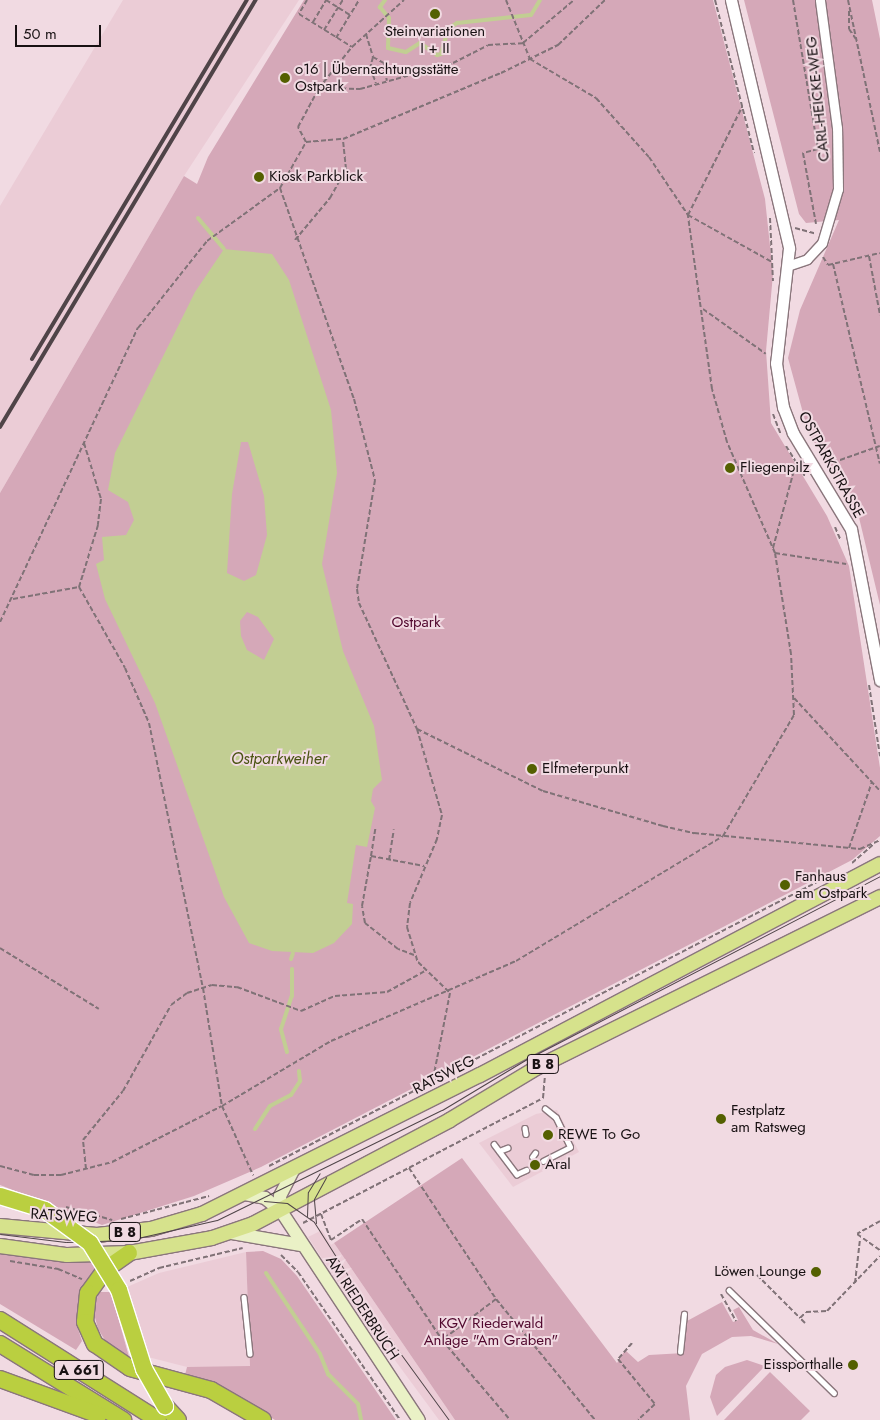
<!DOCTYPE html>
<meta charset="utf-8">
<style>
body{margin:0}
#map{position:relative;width:880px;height:1420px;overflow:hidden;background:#f1dae2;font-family:Jost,sans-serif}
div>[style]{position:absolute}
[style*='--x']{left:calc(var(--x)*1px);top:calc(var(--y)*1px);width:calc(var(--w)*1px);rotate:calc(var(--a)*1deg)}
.built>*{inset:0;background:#ebccd6}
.green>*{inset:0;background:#d5a8b8}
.water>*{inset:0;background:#c2ce93}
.stream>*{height:4px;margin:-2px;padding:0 2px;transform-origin:2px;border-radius:2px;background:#c2ce93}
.path>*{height:2px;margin-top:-1px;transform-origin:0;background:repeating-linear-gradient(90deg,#807277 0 5px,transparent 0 7.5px)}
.roads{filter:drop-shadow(1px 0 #8a767c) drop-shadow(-1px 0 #8a767c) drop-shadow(0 1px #8a767c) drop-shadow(0 -1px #8a767c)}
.service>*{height:4.5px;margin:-2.25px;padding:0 2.25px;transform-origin:2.25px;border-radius:2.25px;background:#fff}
.minor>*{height:9px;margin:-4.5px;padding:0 4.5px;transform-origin:4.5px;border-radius:4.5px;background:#fff}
.tertiary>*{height:11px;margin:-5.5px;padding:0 5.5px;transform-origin:5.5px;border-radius:5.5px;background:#fff}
.secondary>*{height:12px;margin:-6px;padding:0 6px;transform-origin:6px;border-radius:6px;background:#eaf1c6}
.primary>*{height:14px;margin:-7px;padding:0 7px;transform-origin:7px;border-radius:7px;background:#d6e28c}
.motorway>*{height:16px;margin:-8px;padding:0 8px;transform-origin:8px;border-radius:8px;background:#bacf40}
.tram>*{height:1px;margin:-0.5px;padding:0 0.5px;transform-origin:0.5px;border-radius:0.5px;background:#4f4448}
.rail>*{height:4px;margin:-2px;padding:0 2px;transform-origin:2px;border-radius:2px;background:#4f4448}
.bridges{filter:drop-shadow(1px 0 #fff) drop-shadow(-1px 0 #fff) drop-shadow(0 1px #fff) drop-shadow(0 -1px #fff)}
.motorway-bridge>*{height:16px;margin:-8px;padding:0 8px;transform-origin:8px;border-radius:8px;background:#bacf40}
.dots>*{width:14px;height:14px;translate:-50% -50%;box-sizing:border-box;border:2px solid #f1dae2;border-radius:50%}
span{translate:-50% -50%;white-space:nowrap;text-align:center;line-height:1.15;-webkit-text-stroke:4px #f1dae2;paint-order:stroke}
.shield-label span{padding:1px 4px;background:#f1dae2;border:1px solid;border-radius:4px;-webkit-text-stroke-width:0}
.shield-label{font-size:14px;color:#181113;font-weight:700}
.poi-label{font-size:15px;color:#181113}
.left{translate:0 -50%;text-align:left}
.right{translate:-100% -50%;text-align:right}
.street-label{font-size:15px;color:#181113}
.park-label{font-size:15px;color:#50072d}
.water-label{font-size:16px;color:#4a5312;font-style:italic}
.scale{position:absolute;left:15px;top:25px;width:86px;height:22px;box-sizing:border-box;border:2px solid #181113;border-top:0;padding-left:6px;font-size:15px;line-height:18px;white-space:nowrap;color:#181113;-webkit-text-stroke:4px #f1dae2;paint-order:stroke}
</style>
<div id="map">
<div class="built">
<div style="clip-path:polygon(123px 0,299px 0,184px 176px,0 493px,0 206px)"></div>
<div style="clip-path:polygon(557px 1110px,579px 1152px,513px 1187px,479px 1143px,536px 1114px)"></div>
<div style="clip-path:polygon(322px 1230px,331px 1245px,334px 1243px,455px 1420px,439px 1420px,383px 1344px,379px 1346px,308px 1237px)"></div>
<div style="clip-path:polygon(246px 1252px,250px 1367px,187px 1367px,148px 1357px,127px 1287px,159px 1273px)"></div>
</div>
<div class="green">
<div style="clip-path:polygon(304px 0,713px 0,765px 199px,773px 274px,766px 351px,771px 423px,827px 516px,849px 566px,880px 768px,880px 836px,852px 860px,261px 1167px,194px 1196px,102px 1225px,0 1185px,0 493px,184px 176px,197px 184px,208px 157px)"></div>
<div style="clip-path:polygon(744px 0,872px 0,880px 39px,880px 605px,855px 501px,809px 435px,788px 358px,800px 310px,839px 220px,806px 223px,799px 214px)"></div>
<div style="clip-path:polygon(462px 1158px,617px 1363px,625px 1350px,638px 1362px,649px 1355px,684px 1353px,687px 1321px,722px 1302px,733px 1322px,738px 1320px,733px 1310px,739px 1307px,753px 1330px,778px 1344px,751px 1336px,732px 1337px,702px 1354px,686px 1386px,690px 1420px,455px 1420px,334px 1243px)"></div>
<div style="clip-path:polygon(0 1251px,94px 1261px,98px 1266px,78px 1298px,78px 1329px,82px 1341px,76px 1350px,0 1304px)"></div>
<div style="clip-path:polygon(263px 1251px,281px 1259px,297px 1276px,396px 1420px,275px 1420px,226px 1389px,185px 1375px,187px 1367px,250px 1366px,246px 1252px)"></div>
<div style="clip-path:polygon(99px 1292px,111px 1292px,129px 1357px,108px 1345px,98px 1329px,93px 1310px)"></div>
<div style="clip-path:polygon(747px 1360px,765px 1366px,717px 1416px,710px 1397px,716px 1375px,725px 1367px)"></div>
<div style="clip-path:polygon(770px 1372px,810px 1411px,801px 1420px,724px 1420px)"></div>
</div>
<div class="water">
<div style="clip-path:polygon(evenodd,224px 249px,272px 254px,289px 280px,331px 410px,337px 473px,322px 564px,343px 651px,374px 726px,382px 780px,373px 789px,371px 801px,375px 808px,367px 847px,356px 845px,347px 903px,353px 904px,352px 924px,334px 943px,313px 953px,272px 951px,249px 943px,224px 897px,155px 703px,105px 599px,96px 564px,104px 560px,102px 537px,126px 535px,134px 520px,128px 502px,108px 490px,115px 453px,195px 292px,224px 249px,241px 442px,248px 442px,264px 496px,267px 535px,256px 575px,244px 581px,227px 573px,232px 494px,241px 442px,224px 249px,247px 612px,258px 617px,274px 639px,264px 660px,247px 650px,241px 636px,240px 621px,247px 612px)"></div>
</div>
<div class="stream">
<div style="--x:385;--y:0;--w:9;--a:126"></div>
<div style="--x:380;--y:7;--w:14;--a:51"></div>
<div style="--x:389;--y:18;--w:30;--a:92"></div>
<div style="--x:388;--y:48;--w:18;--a:13"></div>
<div style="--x:406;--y:52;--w:17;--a:-33"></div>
<div style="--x:420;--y:43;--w:21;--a:35"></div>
<div style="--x:437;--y:55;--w:4;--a:-14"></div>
<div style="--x:441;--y:54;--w:26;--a:-74"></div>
<div style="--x:448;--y:29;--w:11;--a:-34"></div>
<div style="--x:457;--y:23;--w:74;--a:-6.2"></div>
<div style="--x:531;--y:15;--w:17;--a:-59"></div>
<div style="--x:198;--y:218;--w:40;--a:50"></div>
<div style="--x:291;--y:959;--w:6;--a:-72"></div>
<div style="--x:287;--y:1052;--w:24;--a:-105"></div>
<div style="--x:281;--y:1029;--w:35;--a:-72"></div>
<div style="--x:292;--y:996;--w:27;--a:-90"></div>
<div style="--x:255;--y:1129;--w:27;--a:-57"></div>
<div style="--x:270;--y:1106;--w:24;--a:-28"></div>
<div style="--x:291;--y:1095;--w:17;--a:-57"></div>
<div style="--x:300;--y:1081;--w:10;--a:-96"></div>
<div style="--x:266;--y:1273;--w:97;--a:56.3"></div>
<div style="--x:320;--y:1354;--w:22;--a:68"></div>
<div style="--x:328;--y:1374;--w:42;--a:45"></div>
<div style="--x:358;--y:1404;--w:16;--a:79"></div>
</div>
<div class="path">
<div style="--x:307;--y:0;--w:16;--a:120"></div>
<div style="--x:299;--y:14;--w:62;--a:31.9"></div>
<div style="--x:326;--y:0;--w:28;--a:32"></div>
<div style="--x:506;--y:0;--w:64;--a:67.9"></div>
<div style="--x:530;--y:59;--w:77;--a:30.6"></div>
<div style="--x:596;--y:98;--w:79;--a:48.1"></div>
<div style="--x:649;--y:157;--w:70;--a:56.1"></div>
<div style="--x:688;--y:215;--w:96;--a:29.2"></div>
<div style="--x:715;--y:0;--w:158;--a:75.7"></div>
<div style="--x:793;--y:0;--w:151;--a:80.5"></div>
<div style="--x:818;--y:149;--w:16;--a:165"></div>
<div style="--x:803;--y:153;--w:72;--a:79.6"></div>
<div style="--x:848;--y:0;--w:155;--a:78.1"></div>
<div style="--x:849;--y:11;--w:18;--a:90"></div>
<div style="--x:849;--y:29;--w:12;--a:55"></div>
<div style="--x:313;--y:22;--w:26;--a:-59"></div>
<div style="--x:324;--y:30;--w:36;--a:-58"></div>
<div style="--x:366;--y:34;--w:24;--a:73"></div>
<div style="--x:373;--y:57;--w:13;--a:29"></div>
<div style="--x:384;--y:63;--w:18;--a:81"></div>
<div style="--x:336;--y:38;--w:44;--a:-58.8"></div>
<div style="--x:373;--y:57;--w:11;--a:105"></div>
<div style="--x:370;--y:68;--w:16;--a:68"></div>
<div style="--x:319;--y:88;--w:41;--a:1.4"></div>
<div style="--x:360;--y:89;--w:97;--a:-15.6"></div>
<div style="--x:453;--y:63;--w:39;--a:-27"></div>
<div style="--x:488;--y:45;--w:35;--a:-3"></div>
<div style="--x:523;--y:43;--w:67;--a:-40.1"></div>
<div style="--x:306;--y:142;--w:37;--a:-5"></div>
<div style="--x:343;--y:139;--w:171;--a:-22.7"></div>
<div style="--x:501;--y:73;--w:64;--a:-26.2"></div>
<div style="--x:558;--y:45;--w:65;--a:-43.8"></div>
<div style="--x:306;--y:142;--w:17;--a:-118"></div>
<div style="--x:298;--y:127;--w:44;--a:-61.7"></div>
<div style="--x:319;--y:88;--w:53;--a:-51.2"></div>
<div style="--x:352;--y:47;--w:70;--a:-42.1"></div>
<div style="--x:280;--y:188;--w:224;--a:70.7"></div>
<div style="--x:354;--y:399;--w:84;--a:75.5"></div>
<div style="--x:375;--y:480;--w:110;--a:99.4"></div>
<div style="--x:357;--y:589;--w:14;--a:82"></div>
<div style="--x:359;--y:603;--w:139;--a:65.3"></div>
<div style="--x:417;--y:729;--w:140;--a:26.2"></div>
<div style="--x:543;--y:791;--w:125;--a:16.3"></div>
<div style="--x:663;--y:826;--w:32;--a:13"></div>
<div style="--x:694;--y:833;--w:167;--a:5.5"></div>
<div style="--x:860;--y:849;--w:22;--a:-24"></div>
<div style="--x:770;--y:218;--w:63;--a:87.3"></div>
<div style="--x:795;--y:228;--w:20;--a:15"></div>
<div style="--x:295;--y:240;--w:55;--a:-50.2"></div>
<div style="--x:330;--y:198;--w:33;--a:-61"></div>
<div style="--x:346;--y:169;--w:29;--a:-96"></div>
<div style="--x:869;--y:256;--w:60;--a:79.4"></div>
<div style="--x:823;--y:257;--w:9;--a:58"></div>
<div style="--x:828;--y:265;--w:53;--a:-13"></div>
<div style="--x:833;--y:264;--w:205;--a:76.8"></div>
<div style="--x:703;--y:309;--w:77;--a:35.5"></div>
<div style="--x:773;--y:414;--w:22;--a:69"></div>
<div style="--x:84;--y:443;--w:59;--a:73.1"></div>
<div style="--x:101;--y:499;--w:26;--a:97"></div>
<div style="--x:98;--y:525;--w:65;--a:107"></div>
<div style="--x:79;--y:587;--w:93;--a:60.4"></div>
<div style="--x:125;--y:668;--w:60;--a:66.4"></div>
<div style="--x:149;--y:723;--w:270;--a:78.5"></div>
<div style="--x:203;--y:988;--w:120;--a:80.9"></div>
<div style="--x:222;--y:1106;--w:76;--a:65.8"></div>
<div style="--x:786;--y:446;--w:36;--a:58"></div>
<div style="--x:826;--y:465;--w:57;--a:-19.4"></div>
<div style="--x:835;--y:527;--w:13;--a:67"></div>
<div style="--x:773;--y:548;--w:88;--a:-74.9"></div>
<div style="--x:775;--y:553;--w:72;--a:8.8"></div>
<div style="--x:13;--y:599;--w:67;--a:-10.3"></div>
<div style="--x:0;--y:622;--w:325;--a:-64.9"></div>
<div style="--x:138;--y:328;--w:111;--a:-51.6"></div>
<div style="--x:207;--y:241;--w:90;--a:-36"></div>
<div style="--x:280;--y:188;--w:53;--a:-60.5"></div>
<div style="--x:869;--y:685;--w:72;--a:81.2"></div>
<div style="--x:794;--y:698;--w:127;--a:47.2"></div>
<div style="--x:417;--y:729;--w:90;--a:73.8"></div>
<div style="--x:442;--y:815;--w:25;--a:102"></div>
<div style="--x:437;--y:839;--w:69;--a:112.9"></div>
<div style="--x:410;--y:903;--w:24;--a:97"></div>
<div style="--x:407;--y:927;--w:37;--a:73"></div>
<div style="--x:418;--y:962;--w:45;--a:44.1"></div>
<div style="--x:450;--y:993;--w:88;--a:101.2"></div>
<div style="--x:849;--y:848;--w:70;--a:-70.8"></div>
<div style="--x:371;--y:856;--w:30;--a:-81"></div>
<div style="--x:389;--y:860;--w:31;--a:-81"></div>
<div style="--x:852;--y:863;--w:30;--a:-41"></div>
<div style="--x:0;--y:948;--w:116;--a:31.6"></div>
<div style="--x:414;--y:955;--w:17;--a:-159"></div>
<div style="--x:398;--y:949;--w:42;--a:-141.8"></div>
<div style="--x:365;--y:923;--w:17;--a:-100"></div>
<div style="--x:362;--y:906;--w:51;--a:-79.8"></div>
<div style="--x:371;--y:856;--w:54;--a:10.7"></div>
<div style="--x:0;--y:1166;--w:35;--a:15"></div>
<div style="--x:34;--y:1175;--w:27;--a:0"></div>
<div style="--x:61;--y:1175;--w:53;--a:-14.3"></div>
<div style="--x:112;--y:1162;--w:123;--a:-27"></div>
<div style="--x:222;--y:1106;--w:127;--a:-30.8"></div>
<div style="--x:331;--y:1041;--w:202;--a:-23.4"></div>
<div style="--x:516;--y:961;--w:242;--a:-31.1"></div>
<div style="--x:723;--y:836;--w:140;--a:-59.6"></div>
<div style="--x:794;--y:715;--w:61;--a:-92.8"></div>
<div style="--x:791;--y:654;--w:102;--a:-99"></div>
<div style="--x:775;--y:553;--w:121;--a:-113.4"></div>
<div style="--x:727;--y:442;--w:55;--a:-105.8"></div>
<div style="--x:712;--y:389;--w:176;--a:-97.9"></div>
<div style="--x:688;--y:215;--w:121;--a:-63.4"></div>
<div style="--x:269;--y:1166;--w:617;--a:-27.4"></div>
<div style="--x:409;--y:1168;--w:157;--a:56.4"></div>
<div style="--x:496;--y:1299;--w:68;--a:142.8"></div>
<div style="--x:86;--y:1169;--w:29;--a:-96"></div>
<div style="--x:83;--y:1140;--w:63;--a:-50.8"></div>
<div style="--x:123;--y:1091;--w:98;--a:-60.8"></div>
<div style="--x:171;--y:1005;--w:20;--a:-37"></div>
<div style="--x:187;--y:993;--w:26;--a:-18"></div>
<div style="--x:212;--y:985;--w:25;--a:5"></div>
<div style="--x:237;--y:987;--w:68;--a:20.6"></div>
<div style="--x:301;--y:1011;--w:37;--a:-24"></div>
<div style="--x:335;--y:996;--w:52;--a:-4.4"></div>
<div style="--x:387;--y:992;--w:43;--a:-28.9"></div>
<div style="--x:66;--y:1207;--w:48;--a:15.8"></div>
<div style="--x:321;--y:1214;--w:28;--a:69"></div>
<div style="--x:331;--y:1240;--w:37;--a:-34"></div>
<div style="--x:362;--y:1219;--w:145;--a:56.5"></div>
<div style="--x:442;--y:1340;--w:105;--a:49.6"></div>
<div style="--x:121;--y:1219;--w:91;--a:-14.6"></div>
<div style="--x:880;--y:1221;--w:26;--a:151"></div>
<div style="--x:857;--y:1234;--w:28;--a:35"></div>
<div style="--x:303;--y:1223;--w:271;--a:-27.5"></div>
<div style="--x:543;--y:1098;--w:21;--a:-85"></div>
<div style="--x:281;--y:1255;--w:24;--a:45"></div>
<div style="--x:298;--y:1272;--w:180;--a:55.4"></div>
<div style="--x:10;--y:1261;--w:49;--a:9.5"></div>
<div style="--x:58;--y:1269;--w:26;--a:23"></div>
<div style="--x:757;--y:1275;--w:61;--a:45"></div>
<div style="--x:130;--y:1281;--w:32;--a:-24"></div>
<div style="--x:159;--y:1268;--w:86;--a:-13.4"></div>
<div style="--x:855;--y:1283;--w:44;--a:-83.5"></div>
<div style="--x:721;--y:1294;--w:31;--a:61"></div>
<div style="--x:496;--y:1299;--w:156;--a:50.7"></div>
<div style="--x:805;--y:1323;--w:7;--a:-135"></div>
<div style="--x:800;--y:1318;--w:8;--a:-45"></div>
<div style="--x:806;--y:1312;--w:21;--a:-3"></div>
<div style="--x:827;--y:1311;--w:76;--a:-46.1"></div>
<div style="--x:632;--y:1343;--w:21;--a:131"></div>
<div style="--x:618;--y:1359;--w:58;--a:50.6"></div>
<div style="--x:655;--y:1404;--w:23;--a:137"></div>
</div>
<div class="roads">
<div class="service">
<div style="--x:525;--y:1128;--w:6;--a:81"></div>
<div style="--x:494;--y:1144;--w:38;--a:53"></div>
<div style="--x:517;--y:1174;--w:10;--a:-24"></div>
<div style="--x:499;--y:1151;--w:9;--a:-21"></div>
<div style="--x:532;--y:1157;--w:5;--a:-53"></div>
<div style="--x:543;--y:1161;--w:30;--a:-27"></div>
<div style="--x:570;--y:1147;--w:32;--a:-116"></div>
<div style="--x:556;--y:1118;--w:14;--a:-141"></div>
<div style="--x:729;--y:1290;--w:147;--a:44.4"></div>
<div style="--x:244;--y:1297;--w:57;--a:84"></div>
<div style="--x:680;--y:1352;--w:38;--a:-84"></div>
</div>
<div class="minor">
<div style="--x:790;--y:265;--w:18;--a:-19"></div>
<div style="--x:807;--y:259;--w:22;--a:-47"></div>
<div style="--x:822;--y:243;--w:56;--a:-73.5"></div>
<div style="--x:838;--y:189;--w:61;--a:-90.9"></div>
<div style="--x:837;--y:128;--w:129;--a:-97.6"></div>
</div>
<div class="tertiary">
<div style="--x:731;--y:0;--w:255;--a:76.8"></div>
<div style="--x:789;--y:248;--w:116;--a:96.4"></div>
<div style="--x:776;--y:363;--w:45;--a:81"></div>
<div style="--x:783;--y:407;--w:28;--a:69"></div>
<div style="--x:793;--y:433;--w:112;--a:58.9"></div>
<div style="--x:851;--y:529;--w:154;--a:79.1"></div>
</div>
<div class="secondary">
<div style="--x:245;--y:1194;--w:20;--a:11"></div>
<div style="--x:265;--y:1198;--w:21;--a:39"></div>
<div style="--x:281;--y:1211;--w:250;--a:56.6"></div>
<div style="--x:281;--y:1211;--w:15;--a:-94"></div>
<div style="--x:280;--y:1196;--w:29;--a:-63"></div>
<div style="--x:232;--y:1233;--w:70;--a:9.9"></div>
</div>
<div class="primary">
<div style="--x:0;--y:1226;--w:97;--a:5.3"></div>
<div style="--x:97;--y:1235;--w:54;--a:-6.3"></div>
<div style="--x:151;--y:1229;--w:53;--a:-16.4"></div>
<div style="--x:202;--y:1214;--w:311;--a:-26.6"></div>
<div style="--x:480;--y:1075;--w:452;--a:-27.8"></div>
<div style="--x:0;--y:1246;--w:68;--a:7.7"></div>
<div style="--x:67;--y:1255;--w:62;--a:-1.8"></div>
<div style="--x:129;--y:1253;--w:84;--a:-10.2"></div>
<div style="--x:212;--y:1238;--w:43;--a:-18.9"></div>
<div style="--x:253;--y:1224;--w:223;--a:-27.8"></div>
<div style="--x:450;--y:1120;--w:103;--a:-31.1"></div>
<div style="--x:538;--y:1067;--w:382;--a:-26.4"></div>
</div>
<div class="motorway">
<div style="--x:129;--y:1253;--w:29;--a:145"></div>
<div style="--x:105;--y:1270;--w:29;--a:126"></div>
<div style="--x:88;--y:1293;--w:29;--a:96"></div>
<div style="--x:85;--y:1322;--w:24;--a:66"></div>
<div style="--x:95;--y:1344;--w:42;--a:34.4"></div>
<div style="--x:130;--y:1368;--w:84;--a:15.2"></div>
<div style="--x:211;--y:1390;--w:60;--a:30"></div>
<div style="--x:0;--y:1320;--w:187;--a:32.3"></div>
<div style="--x:0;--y:1344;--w:145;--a:31.7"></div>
<div style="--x:0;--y:1379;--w:105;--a:20"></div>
<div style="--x:165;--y:1406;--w:19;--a:47"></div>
</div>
</div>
<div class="tram">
<div style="--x:264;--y:1201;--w:23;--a:5"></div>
<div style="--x:287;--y:1203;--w:33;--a:35"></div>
<div style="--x:314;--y:1222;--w:116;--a:57.7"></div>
<div style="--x:376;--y:1320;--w:124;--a:53.9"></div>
<div style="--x:307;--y:1216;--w:24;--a:-88"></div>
<div style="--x:308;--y:1192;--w:22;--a:-58"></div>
<div style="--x:316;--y:1223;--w:24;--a:-95"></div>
<div style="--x:314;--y:1199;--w:25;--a:-61"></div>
<div style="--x:0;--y:1234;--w:66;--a:6.9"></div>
<div style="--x:66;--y:1242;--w:63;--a:-1.8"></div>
<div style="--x:129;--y:1240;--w:90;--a:-12.8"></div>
<div style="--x:217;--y:1220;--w:250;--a:-26.1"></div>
<div style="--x:442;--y:1110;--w:99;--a:-31"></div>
<div style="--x:527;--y:1059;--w:398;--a:-27.4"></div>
</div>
<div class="rail">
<div style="--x:32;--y:359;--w:418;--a:-59.1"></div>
<div style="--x:0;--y:427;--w:498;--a:-59.1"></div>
</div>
<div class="bridges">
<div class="motorway-bridge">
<div style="--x:0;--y:1196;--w:47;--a:17.3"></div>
<div style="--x:45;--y:1210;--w:56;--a:36.3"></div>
<div style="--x:90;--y:1243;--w:55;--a:58.3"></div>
<div style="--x:119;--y:1290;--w:83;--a:72.4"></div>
<div style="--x:144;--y:1369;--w:43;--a:60.4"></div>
</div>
</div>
<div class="dots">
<div style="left:435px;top:14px;background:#546000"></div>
<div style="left:285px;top:78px;background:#546000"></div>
<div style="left:259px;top:177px;background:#546000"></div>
<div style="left:730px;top:468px;background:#546000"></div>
<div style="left:532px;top:769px;background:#546000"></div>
<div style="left:785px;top:885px;background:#546000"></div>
<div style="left:721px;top:1119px;background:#546000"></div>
<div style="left:548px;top:1135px;background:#546000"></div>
<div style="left:535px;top:1165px;background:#546000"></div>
<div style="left:816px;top:1272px;background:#546000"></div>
<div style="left:853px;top:1365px;background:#546000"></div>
</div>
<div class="shield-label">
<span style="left:543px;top:1064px">B 8</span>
<span style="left:125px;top:1232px">B 8</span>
<span style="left:79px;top:1370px">A 661</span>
</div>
<div class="poi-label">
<span style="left:435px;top:40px">Steinvariationen<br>I + II</span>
<span class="left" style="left:295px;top:78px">o16 | Übernachtungsstätte<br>Ostpark</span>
<span class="left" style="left:269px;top:177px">Kiosk Parkblick</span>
<span class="left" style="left:740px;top:468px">Fliegenpilz</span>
<span class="left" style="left:542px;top:769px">Elfmeterpunkt</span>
<span class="left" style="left:795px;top:885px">Fanhaus<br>am Ostpark</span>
<span class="left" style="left:731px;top:1119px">Festplatz<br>am Ratsweg</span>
<span class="left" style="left:558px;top:1135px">REWE To Go</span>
<span class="left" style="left:545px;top:1165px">Aral</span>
<span class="right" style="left:806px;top:1272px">Löwen Lounge</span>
<span class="right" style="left:843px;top:1365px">Eissporthalle</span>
</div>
<div class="street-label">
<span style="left:818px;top:99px;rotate:-96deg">CARL-HEICKE-WEG</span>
<span style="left:831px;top:465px;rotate:61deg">OSTPARKSTRASSE</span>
<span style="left:444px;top:1075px;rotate:-27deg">RATSWEG</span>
<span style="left:64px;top:1216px;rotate:3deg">RATSWEG</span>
<span style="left:362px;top:1308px;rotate:57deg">AM RIEDERBRUCH</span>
</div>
<div class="park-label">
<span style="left:416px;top:623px">Ostpark</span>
<span style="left:491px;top:1332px">KGV Riederwald<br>Anlage "Am Graben"</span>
</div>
<div class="water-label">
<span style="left:279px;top:759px">Ostparkweiher</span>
</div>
<div class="scale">50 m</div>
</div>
